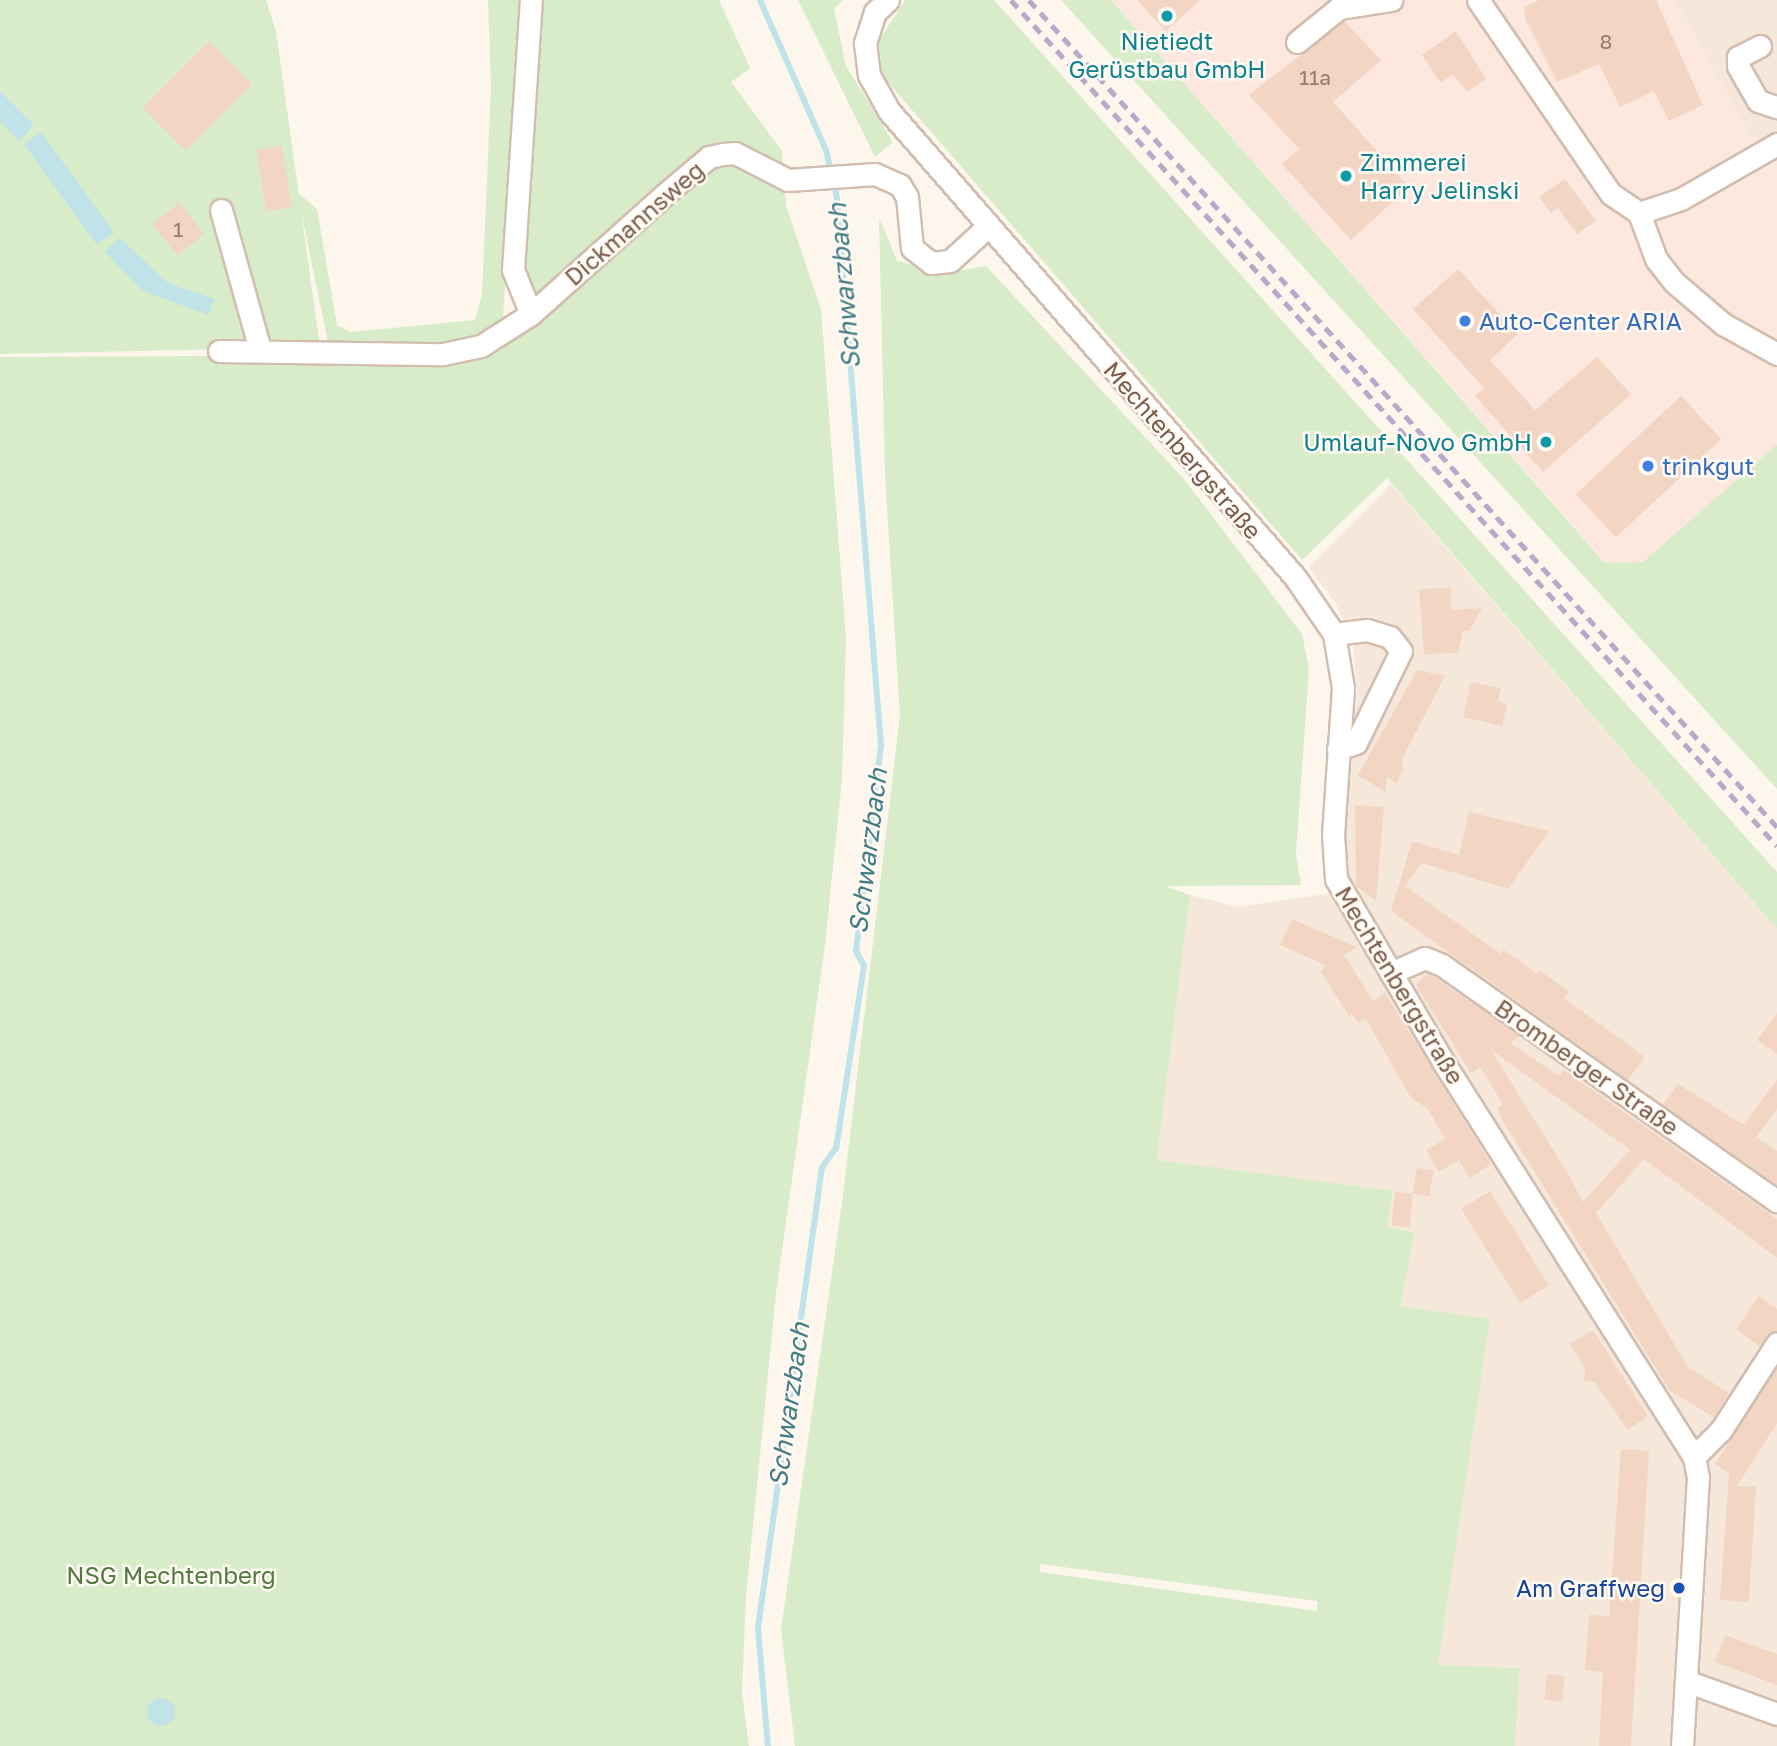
<!DOCTYPE html>
<meta charset="utf-8">
<style>
body{margin:0}
#map{position:relative;width:1777px;height:1746px;overflow:hidden;background:#fdf6ec;font-family:"Golos Text",sans-serif}
div>[style]{position:absolute}
[style*='--x']{left:calc(var(--x)*1px);top:calc(var(--y)*1px);width:calc(var(--w)*1px);rotate:calc(var(--a)*1deg)}
.residential>*{inset:0;background:#f5e8da}
.commercial>*{inset:0;background:#fde8e0}
.green>*{inset:0;background:#d8ecc9}
.water>*{inset:0;background:#bfe3e8;transform-origin:0 0}
.round{border-radius:50%}
.stream>*{height:6px;margin:-3px;padding:0 3px;transform-origin:3px;border-radius:3px;background:#bfe3e8}
.building>*{inset:0;background:#f3d5c3;transform-origin:0 0}
.roads{filter:drop-shadow(2px 0 #d1beb0) drop-shadow(-2px 0 #d1beb0) drop-shadow(0 2px #d1beb0) drop-shadow(0 -2px #d1beb0)}
.minor>*{height:21px;margin:-10.5px;padding:0 10.5px;transform-origin:10.5px;border-radius:10.5px;background:#fff}
.rail>*{height:5px;margin-top:-2.5px;transform-origin:0;background:repeating-linear-gradient(90deg,#b9a8c9 0 10px,transparent 0 17px)}
.dots>*{width:19px;height:19px;translate:-50% -50%;box-sizing:border-box;border:4px solid #fffaf3;border-radius:50%}
span{translate:-50% -50%;white-space:nowrap;text-align:center;line-height:1.15;-webkit-text-stroke:5px #fffaf3;paint-order:stroke}
.number-label{font-size:21px;color:#987a6a}
.number-label span{-webkit-text-stroke-width:0}
.culture-label{font-size:24px;color:#0d838f}
.left{translate:0 -50%;text-align:left}
.right{translate:-100% -50%;text-align:right}
.street-label{font-size:24px;color:#7a5c4d}
.shop-label{font-size:24px;color:#366cbe}
.park-label{font-size:24px;color:#537a41}
.transit-label{font-size:24px;color:#164399}
.water-label{font-size:26px;color:#437c86;font-style:italic}
</style>
<div id="map">
<div class="residential">
<div style="clip-path:polygon(1675px 0,1777px 0,1777px 159px,1766px 165px)"></div>
<div style="clip-path:polygon(1391px 484px,1777px 929px,1777px 1746px,1515px 1746px,1520px 1668px,1438px 1665px,1489px 1319px,1401px 1306px,1414px 1232px,1388px 1227px,1393px 1192px,1157px 1160px,1190px 895px,1238px 907px,1346px 891px,1344px 857px,1357px 692px,1353px 641px,1335px 602px,1309px 568px)"></div>
</div>
<div class="commercial">
<div style="clip-path:polygon(1111px 0,1675px 0,1766px 164px,1777px 159px,1777px 444px,1643px 563px,1606px 563px)"></div>
</div>
<div class="green">
<div style="clip-path:polygon(0 0,266px 0,276px 31px,320px 347px,0 354px)"></div>
<div style="clip-path:polygon(488px 0,520px 0,503px 321px,454px 344px,328px 342px,297px 192px,317px 209px,337px 325px,351px 332px,475px 320px,482px 294px,491px 87px)"></div>
<div style="clip-path:polygon(537px 0,719px 0,750px 68px,731px 82px,782px 151px,786px 206px,821px 309px,846px 638px,842px 779px,825px 945px,776px 1293px,746px 1596px,742px 1694px,749px 1746px,0 1746px,0 357px,444px 355px,531px 310px,521px 278px)"></div>
<div style="clip-path:polygon(798px 0,843px 0,834px 9px,846px 66px,893px 142px,875px 157px)"></div>
<div style="clip-path:polygon(905px 0,994px 0,1777px 872px,1777px 929px,1387px 478px,1302px 560px,880px 73px,878px 42px)"></div>
<div style="clip-path:polygon(1061px 0,1111px 0,1605px 563px,1643px 562px,1777px 444px,1777px 789px)"></div>
<div style="clip-path:polygon(evenodd,879px 217px,897px 261px,944px 273px,986px 266px,1184px 479px,1302px 634px,1309px 669px,1296px 854px,1301px 885px,1165px 886px,1190px 895px,1157px 1160px,1393px 1191px,1388px 1227px,1414px 1232px,1401px 1306px,1490px 1319px,1438px 1665px,1520px 1668px,1515px 1746px,795px 1746px,781px 1630px,842px 1203px,900px 716px,885px 475px,879px 217px,1040px 1564px,1317px 1601px,1317px 1611px,1040px 1572px,1040px 1564px)"></div>
</div>
<div class="water">
<div style="clip-path:polygon(0 91px,34px 125px,19px 141px,0 121px)"></div>
<div style="left:41px;top:132px;width:124px;height:21px;rotate:54deg"></div>
<div style="clip-path:polygon(120px 238px,168px 283px,214px 299px,209px 315px,143px 291px,104px 251px)"></div>
<div class="round" style="left:147px;top:1698px;width:28px;height:28px"></div>
</div>
<div class="stream">
<div style="--x:760;--y:0;--w:164;--a:66.3"></div>
<div style="--x:826;--y:150;--w:49;--a:77.1"></div>
<div style="--x:837;--y:198;--w:549;--a:85.4"></div>
<div style="--x:881;--y:745;--w:208;--a:96.9"></div>
<div style="--x:856;--y:951;--w:17;--a:62"></div>
<div style="--x:864;--y:966;--w:184;--a:98.7"></div>
<div style="--x:836;--y:1148;--w:24;--a:126"></div>
<div style="--x:822;--y:1167;--w:465;--a:97.9"></div>
<div style="--x:758;--y:1628;--w:118;--a:85.2"></div>
</div>
<div class="building">
<div style="clip-path:polygon(1137px 0,1200px 0,1166px 31px)"></div>
<div style="clip-path:polygon(1539px 0,1656px 0,1703px 105px,1669px 121px,1654px 91px,1620px 107px,1599px 64px,1557px 82px,1525px 18px,1524px 7px)"></div>
<div style="clip-path:polygon(1344px 21px,1381px 60px,1333px 102px,1409px 187px,1351px 240px,1282px 164px,1299px 149px,1249px 95px)"></div>
<div style="clip-path:polygon(1456px 31px,1486px 79px,1467px 92px,1453px 74px,1441px 83px,1422px 55px)"></div>
<div style="left:209px;top:41px;width:61px;height:94px;rotate:45deg"></div>
<div style="left:282px;top:146px;width:62px;height:26px;rotate:81deg"></div>
<div style="clip-path:polygon(1565px 179px,1596px 221px,1577px 234px,1558px 208px,1551px 213px,1539px 197px)"></div>
<div style="left:179px;top:203px;width:40px;height:34px;rotate:51deg"></div>
<div style="clip-path:polygon(1458px 269px,1518px 334px,1490px 360px,1535px 410px,1597px 357px,1631px 394px,1543px 472px,1475px 396px,1484px 388px,1413px 309px)"></div>
<div style="left:1681px;top:396px;width:59px;height:144px;rotate:47deg"></div>
<div style="clip-path:polygon(1451px 588px,1451px 610px,1482px 608px,1469px 631px,1463px 631px,1458px 653px,1424px 654px,1419px 589px)"></div>
<div style="clip-path:polygon(1417px 670px,1445px 676px,1402px 759px,1403px 770px,1396px 783px,1387px 777px,1385px 792px,1358px 775px)"></div>
<div style="clip-path:polygon(1471px 682px,1501px 688px,1498px 701px,1507px 704px,1502px 726px,1463px 717px)"></div>
<div style="clip-path:polygon(1355px 805px,1384px 807px,1376px 901px,1356px 886px)"></div>
<div style="clip-path:polygon(1469px 812px,1549px 831px,1508px 889px,1422px 863px,1405px 886px,1501px 954px,1504px 950px,1537px 974px,1539px 970px,1569px 991px,1564px 998px,1645px 1057px,1628px 1080px,1391px 911px,1412px 841px,1459px 855px)"></div>
<div style="clip-path:polygon(1292px 919px,1357px 947px,1344px 955px,1373px 1001px,1385px 993px,1491px 1164px,1470px 1178px,1459px 1160px,1439px 1172px,1426px 1150px,1445px 1139px,1428px 1109px,1411px 1098px,1366px 1019px,1358px 1023px,1352px 1014px,1349px 1016px,1321px 972px,1325px 965px,1280px 945px)"></div>
<div style="clip-path:polygon(evenodd,1428px 973px,1520px 1036px,1510px 1043px,1559px 1076px,1564px 1070px,1777px 1219px,1777px 1258px,1644px 1159px,1596px 1213px,1688px 1367px,1729px 1393px,1714px 1417px,1670px 1391px,1501px 1118px,1498px 1107px,1503px 1104px,1480px 1067px,1471px 1073px,1416px 985px,1428px 973px,1491px 1050px,1630px 1150px,1583px 1202px,1567px 1172px,1491px 1050px)"></div>
<div style="clip-path:polygon(1777px 1013px,1777px 1054px,1757px 1040px)"></div>
<div style="clip-path:polygon(1777px 1079px,1777px 1109px,1756px 1137px,1777px 1151px,1777px 1185px,1663px 1105px,1678px 1084px,1744px 1125px)"></div>
<div style="left:1417px;top:1168px;width:17px;height:26px;rotate:10deg"></div>
<div style="left:1490px;top:1191px;width:111px;height:34px;rotate:58deg"></div>
<div style="left:1395px;top:1192px;width:18px;height:34px;rotate:6deg"></div>
<div style="clip-path:polygon(1759px 1296px,1777px 1309px,1777px 1330px,1759px 1346px,1736px 1329px)"></div>
<div style="clip-path:polygon(1593px 1330px,1648px 1416px,1628px 1430px,1594px 1382px,1584px 1381px,1585px 1368px,1570px 1344px)"></div>
<div style="clip-path:polygon(1777px 1367px,1777px 1423px,1737px 1486px,1756px 1487px,1749px 1602px,1720px 1600px,1729px 1473px,1715px 1464px)"></div>
<div style="clip-path:polygon(1621px 1449px,1649px 1451px,1631px 1746px,1599px 1746px,1603px 1672px,1585px 1670px,1589px 1615px,1609px 1616px)"></div>
<div style="clip-path:polygon(1725px 1635px,1777px 1654px,1777px 1685px,1715px 1662px)"></div>
<div style="left:1547px;top:1674px;width:18px;height:26px;rotate:6deg"></div>
</div>
<div class="roads">
<div class="minor">
<div style="--x:888;--y:0;--w:18;--a:137"></div>
<div style="--x:875;--y:12;--w:33;--a:108"></div>
<div style="--x:865;--y:43;--w:32;--a:83"></div>
<div style="--x:869;--y:75;--w:41;--a:60.9"></div>
<div style="--x:889;--y:111;--w:618;--a:48.94"></div>
<div style="--x:1295;--y:577;--w:69;--a:55.6"></div>
<div style="--x:1334;--y:634;--w:55;--a:80.5"></div>
<div style="--x:1343;--y:688;--w:146;--a:93.9"></div>
<div style="--x:1333;--y:834;--w:45;--a:86.2"></div>
<div style="--x:1336;--y:879;--w:210;--a:59.6"></div>
<div style="--x:1442;--y:1060;--w:470;--a:57.6"></div>
<div style="--x:1694;--y:1457;--w:20;--a:79"></div>
<div style="--x:1698;--y:1477;--w:269;--a:93.4"></div>
<div style="--x:1478;--y:0;--w:235;--a:55.6"></div>
<div style="--x:1611;--y:194;--w:34;--a:34"></div>
<div style="--x:1297;--y:42;--w:54;--a:-39"></div>
<div style="--x:1339;--y:8;--w:53;--a:-8.7"></div>
<div style="--x:1760;--y:46;--w:25;--a:153"></div>
<div style="--x:1738;--y:57;--w:9;--a:90"></div>
<div style="--x:1738;--y:66;--w:40;--a:60.3"></div>
<div style="--x:1758;--y:101;--w:20;--a:18"></div>
<div style="--x:221;--y:210;--w:145;--a:74.4"></div>
<div style="--x:1639;--y:213;--w:49;--a:69.7"></div>
<div style="--x:1656;--y:259;--w:29;--a:52"></div>
<div style="--x:1674;--y:282;--w:65;--a:40.6"></div>
<div style="--x:1723;--y:324;--w:62;--a:29.1"></div>
<div style="--x:1639;--y:213;--w:44;--a:-18.4"></div>
<div style="--x:1681;--y:199;--w:111;--a:-29.8"></div>
<div style="--x:531;--y:314;--w:48;--a:-112.2"></div>
<div style="--x:513;--y:270;--w:271;--a:-86.2"></div>
<div style="--x:219;--y:351;--w:224;--a:0.8"></div>
<div style="--x:443;--y:354;--w:39;--a:-12"></div>
<div style="--x:481;--y:346;--w:59;--a:-32.6"></div>
<div style="--x:531;--y:314;--w:178;--a:-41.8"></div>
<div style="--x:664;--y:195;--w:59;--a:-40.2"></div>
<div style="--x:709;--y:157;--w:14;--a:-12"></div>
<div style="--x:723;--y:154;--w:12;--a:-5"></div>
<div style="--x:735;--y:153;--w:59;--a:27"></div>
<div style="--x:788;--y:180;--w:87;--a:-3.9"></div>
<div style="--x:875;--y:174;--w:27;--a:24"></div>
<div style="--x:900;--y:185;--w:14;--a:60"></div>
<div style="--x:907;--y:197;--w:51;--a:84.4"></div>
<div style="--x:912;--y:248;--w:24;--a:38"></div>
<div style="--x:931;--y:263;--w:19;--a:-6"></div>
<div style="--x:950;--y:261;--w:50;--a:-42.6"></div>
<div style="--x:1334;--y:634;--w:33;--a:-7"></div>
<div style="--x:1367;--y:630;--w:24;--a:17"></div>
<div style="--x:1390;--y:637;--w:18;--a:52"></div>
<div style="--x:1401;--y:651;--w:102;--a:116.1"></div>
<div style="--x:1356;--y:743;--w:19;--a:162"></div>
<div style="--x:1391;--y:973;--w:37;--a:-24"></div>
<div style="--x:1425;--y:958;--w:18;--a:22"></div>
<div style="--x:1442;--y:965;--w:410;--a:35.2"></div>
<div style="--x:1694;--y:1457;--w:38;--a:-45"></div>
<div style="--x:1721;--y:1430;--w:103;--a:-57.2"></div>
<div style="--x:1686;--y:1681;--w:97;--a:19.9"></div>
</div>
</div>
<div class="rail">
<div style="--x:1011;--y:0;--w:1141;--a:47.84"></div>
<div style="--x:1029;--y:0;--w:1115;--a:47.87"></div>
</div>
<div class="dots">
<div style="left:1167px;top:16px;background:#0f9aa8"></div>
<div style="left:1346px;top:176px;background:#0f9aa8"></div>
<div style="left:1465px;top:321px;background:#3f7fe0"></div>
<div style="left:1546px;top:442px;background:#0f9aa8"></div>
<div style="left:1648px;top:466px;background:#3f7fe0"></div>
<div style="left:1679px;top:1588px;background:#1a4fb4"></div>
</div>
<div class="number-label">
<span style="left:1606px;top:41px">8</span>
<span style="left:1315px;top:77px">11a</span>
<span style="left:178px;top:229px">1</span>
</div>
<div class="culture-label">
<span style="left:1167px;top:55px">Nietiedt<br>Gerüstbau GmbH</span>
<span class="left" style="left:1360px;top:176px">Zimmerei<br>Harry Jelinski</span>
<span class="right" style="left:1532px;top:442px">Umlauf-Novo GmbH</span>
</div>
<div class="street-label">
<span style="left:634px;top:223px;rotate:-41deg">Dickmannsweg</span>
<span style="left:1183px;top:450px;rotate:49deg">Mechtenbergstraße</span>
<span style="left:1400px;top:985px;rotate:59deg">Mechtenbergstraße</span>
<span style="left:1587px;top:1067px;rotate:35deg">Bromberger Straße</span>
</div>
<div class="shop-label">
<span class="left" style="left:1479px;top:321px">Auto-Center ARIA</span>
<span class="left" style="left:1662px;top:466px">trinkgut</span>
</div>
<div class="park-label">
<span style="left:171px;top:1575px">NSG Mechtenberg</span>
</div>
<div class="transit-label">
<span class="right" style="left:1665px;top:1588px">Am Graffweg</span>
</div>
<div class="water-label">
<span style="left:844px;top:286px;rotate:-95deg">Schwarzbach</span>
<span style="left:868px;top:851px;rotate:-83deg">Schwarzbach</span>
<span style="left:789px;top:1405px;rotate:-82deg">Schwarzbach</span>
</div>
</div>
